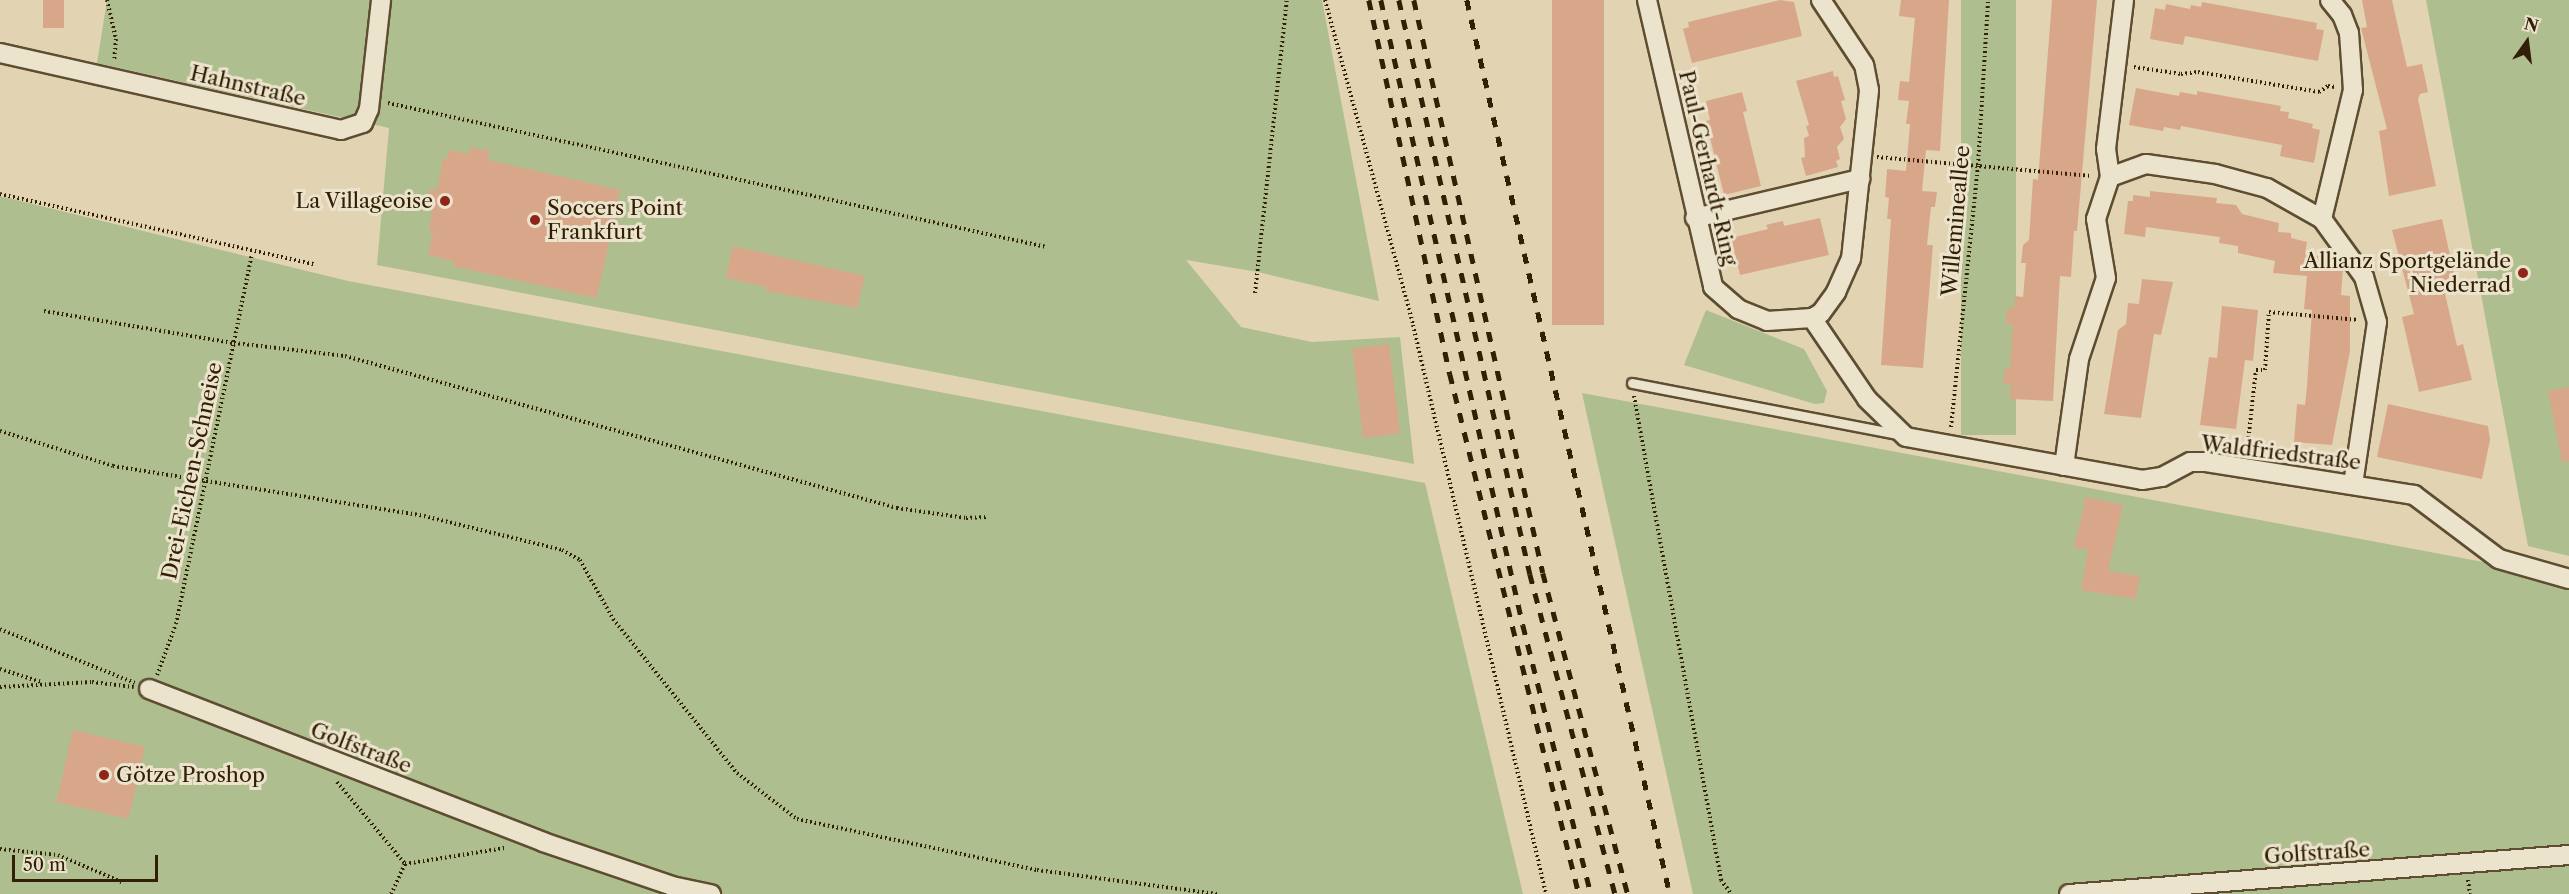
<!DOCTYPE html>
<meta charset="utf-8">
<style>
body{margin:0}
#map{position:relative;width:2569px;height:894px;overflow:hidden;background:#e2d4b2;font-family:"Libre Caslon Text",serif}
div>[style]{position:absolute}
[style*='--x']{left:calc(var(--x)*1px);top:calc(var(--y)*1px);width:calc(var(--w)*1px);rotate:calc(var(--a)*1deg)}
.green>*{inset:0;background:#afbe8f;transform-origin:0 0}
.building>*{inset:0;background:#d8a78a;transform-origin:0 0}
.path>*{height:4px;margin-top:-2px;transform-origin:0;background:repeating-linear-gradient(90deg,#322006 0 1.5px,transparent 0 4.5px)}
.roads{filter:drop-shadow(2px 0 #5e4d31) drop-shadow(-2px 0 #5e4d31) drop-shadow(0 2px #5e4d31) drop-shadow(0 -2px #5e4d31)}
.service>*{height:9px;margin:-4.5px;padding:0 4.5px;transform-origin:4.5px;border-radius:4.5px;background:#ece3cd}
.minor>*{height:18px;margin:-9px;padding:0 9px;transform-origin:9px;border-radius:9px;background:#ece3cd}
.rail>*{height:4.5px;margin-top:-2.25px;transform-origin:0;background:repeating-linear-gradient(90deg,#322006 0 10px,transparent 0 20px)}
.dots>*{width:16px;height:16px;translate:-50% -50%;box-sizing:border-box;border:3px solid #ece3cd;border-radius:50%}
span{translate:-50% -50%;white-space:nowrap;text-align:center;line-height:1.15;-webkit-text-stroke:6px #ece3cd;paint-order:stroke}
.street-label{font-size:21px;color:#322006}
.poi-label{font-size:21px;color:#322006}
.right{translate:-100% -50%;text-align:right}
.left{translate:0 -50%;text-align:left}
.north{position:absolute;left:2497px;top:12px;width:60px;height:60px;-webkit-text-stroke:4px #ece3cd;paint-order:stroke;rotate:14deg;font-size:16px;font-weight:700;line-height:24px;text-align:center;color:#322006}
.north::after{content:'';display:block;margin:auto;width:21px;height:27px;background:#322006;clip-path:polygon(50% 0,100% 100%,50% 72%,0 100%)}
.scale{position:absolute;left:12px;top:855px;width:146px;height:27px;box-sizing:border-box;border:3px solid #322006;border-top:0;padding-left:8px;font-size:18px;line-height:21px;white-space:nowrap;color:#322006;-webkit-text-stroke:4px #ece3cd;paint-order:stroke}
</style>
<div id="map">
<div class="green">
<div style="clip-path:polygon(107px 0,1322px 0,1379px 301px,1258px 272px,1186px 260px,1241px 327px,1312px 342px,1400px 337px,1414px 464px,377px 265px,389px 128px,97px 63px)"></div>
<div style="left:1961px;top:0;width:55px;height:435px"></div>
<div style="clip-path:polygon(2426px 0,2569px 0,2569px 556px,2528px 546px)"></div>
<div style="clip-path:polygon(0 196px,348px 281px,1425px 483px,1523px 894px,0 894px)"></div>
<div style="clip-path:polygon(1706px 310px,1804px 349px,1827px 391px,1824px 403px,1815px 404px,1684px 365px)"></div>
<div style="clip-path:polygon(1582px 393px,2569px 578px,2569px 894px,1693px 894px)"></div>
</div>
<div class="building">
<div style="left:43px;top:0;width:21px;height:28px"></div>
<div style="left:1552px;top:0;width:52px;height:325px"></div>
<div style="clip-path:polygon(1780px 0,1794px 2px,1802px 36px,1692px 63px,1683px 29px,1689px 27px,1688px 22px)"></div>
<div style="clip-path:polygon(1901px 0,1949px 0,1940px 151px,1926px 150px,1922px 191px,1937px 192px,1935px 207px,1931px 207px,1927px 245px,1933px 245px,1923px 368px,1881px 365px,1891px 219px,1887px 219px,1889px 198px,1885px 197px,1887px 169px,1906px 171px,1910px 124px,1906px 124px,1909px 101px,1898px 100px,1900px 81px,1909px 82px,1915px 18px,1899px 16px)"></div>
<div style="clip-path:polygon(2052px 0,2097px 0,2077px 231px,2074px 231px,2071px 277px,2060px 276px,2053px 401px,2010px 399px,2011px 384px,2003px 384px,2005px 368px,2010px 368px,2013px 324px,2006px 324px,2007px 308px,2014px 309px,2015px 296px,2023px 297px,2026px 263px,2021px 263px,2023px 245px,2029px 240px,2033px 179px,2038px 180px)"></div>
<div style="clip-path:polygon(2362px 0,2392px 0,2407px 67px,2422px 64px,2428px 92px,2420px 94px,2418px 99px,2436px 186px,2389px 196px,2379px 131px,2387px 129px,2361px 28px,2367px 27px)"></div>
<div style="clip-path:polygon(2202px 2px,2317px 23px,2316px 29px,2324px 30px,2318px 61px,2185px 36px,2183px 45px,2150px 39px,2155px 8px,2165px 10px,2166px 4px,2190px 9px,2191px 5px,2201px 7px)"></div>
<div style="clip-path:polygon(1833px 71px,1834px 77px,1838px 76px,1845px 100px,1841px 101px,1846px 119px,1840px 127px,1844px 139px,1837px 147px,1840px 159px,1836px 161px,1838px 167px,1806px 176px,1801px 158px,1805px 157px,1804px 138px,1809px 136px,1806px 126px,1809px 125px,1796px 81px)"></div>
<div style="clip-path:polygon(2136px 88px,2179px 96px,2180px 92px,2197px 95px,2197px 91px,2281px 106px,2280px 111px,2289px 112px,2288px 118px,2313px 124px,2312px 128px,2320px 130px,2314px 163px,2280px 156px,2282px 145px,2181px 126px,2180px 130px,2164px 127px,2163px 131px,2129px 125px)"></div>
<div style="clip-path:polygon(1742px 92px,1747px 111px,1743px 112px,1761px 186px,1724px 195px,1706px 121px,1710px 120px,1706px 101px)"></div>
<div style="clip-path:polygon(470px 147px,490px 151px,488px 160px,620px 190px,597px 298px,453px 266px,454px 261px,428px 255px,433px 233px,429px 232px,432px 210px,426px 209px,430px 189px,437px 190px,443px 158px,447px 159px,449px 150px,469px 154px)"></div>
<div style="clip-path:polygon(2150px 191px,2217px 198px,2216px 203px,2236px 205px,2242px 214px,2279px 223px,2278px 232px,2291px 233px,2291px 238px,2307px 242px,2305px 255px,2336px 257px,2343px 268px,2341px 295px,2350px 296px,2350px 351px,2332px 445px,2294px 442px,2297px 404px,2305px 405px,2307px 386px,2312px 310px,2304px 309px,2307px 276px,2273px 273px,2275px 261px,2238px 253px,2238px 246px,2219px 243px,2220px 237px,2146px 227px,2145px 237px,2124px 234px,2128px 201px,2133px 201px,2133px 195px,2150px 197px)"></div>
<div style="clip-path:polygon(1820px 218px,1829px 255px,1740px 275px,1731px 238px,1768px 229px,1766px 225px,1774px 223px,1783px 221px,1784px 226px)"></div>
<div style="clip-path:polygon(2442px 219px,2456px 282px,2443px 285px,2457px 346px,2463px 344px,2472px 380px,2419px 392px,2402px 317px,2414px 314px,2392px 230px)"></div>
<div style="clip-path:polygon(733px 246px,865px 276px,857px 308px,766px 291px,766px 287px,726px 278px)"></div>
<div style="clip-path:polygon(2142px 279px,2173px 282px,2161px 335px,2154px 334px,2141px 418px,2104px 414px,2118px 330px,2126px 324px,2128px 303px,2139px 304px)"></div>
<div style="clip-path:polygon(2222px 306px,2258px 310px,2253px 361px,2245px 360px,2236px 429px,2200px 425px,2209px 357px,2217px 358px)"></div>
<div style="left:1389px;top:344px;width:90px;height:37px;rotate:83deg"></div>
<div style="clip-path:polygon(2569px 387px,2569px 461px,2562px 462px,2548px 391px)"></div>
<div style="clip-path:polygon(2388px 404px,2488px 426px,2490px 440px,2482px 479px,2377px 457px)"></div>
<div style="clip-path:polygon(2086px 497px,2123px 505px,2108px 571px,2140px 576px,2136px 599px,2081px 590px,2088px 550px,2074px 547px)"></div>
<div style="left:73px;top:730px;width:74px;height:74px;rotate:13deg"></div>
</div>
<div class="path">
<div style="--x:107;--y:0;--w:40;--a:77"></div>
<div style="--x:116;--y:39;--w:22;--a:95"></div>
<div style="--x:1325;--y:0;--w:337;--a:74.8"></div>
<div style="--x:1413;--y:325;--w:584;--a:76.84"></div>
<div style="--x:2134;--y:67;--w:48;--a:8.5"></div>
<div style="--x:2181;--y:74;--w:17;--a:-7"></div>
<div style="--x:2198;--y:72;--w:123;--a:9.4"></div>
<div style="--x:2319;--y:92;--w:11;--a:-34"></div>
<div style="--x:2328;--y:86;--w:7;--a:8"></div>
<div style="--x:388;--y:103;--w:674;--a:12.34"></div>
<div style="--x:1877;--y:157;--w:215;--a:5.1"></div>
<div style="--x:0;--y:194;--w:322;--a:12.6"></div>
<div style="--x:1255;--y:293;--w:295;--a:-83.8"></div>
<div style="--x:44;--y:311;--w:193;--a:9.6"></div>
<div style="--x:234;--y:343;--w:112;--a:6.7"></div>
<div style="--x:345;--y:356;--w:573;--a:15.4"></div>
<div style="--x:897;--y:508;--w:70;--a:8.2"></div>
<div style="--x:966;--y:518;--w:21;--a:-3"></div>
<div style="--x:1634;--y:396;--w:492;--a:79.8"></div>
<div style="--x:1721;--y:880;--w:17;--a:54"></div>
<div style="--x:1951;--y:427;--w:263;--a:-84.1"></div>
<div style="--x:1978;--y:165;--w:165;--a:-86.5"></div>
<div style="--x:0;--y:431;--w:118;--a:17.2"></div>
<div style="--x:113;--y:466;--w:315;--a:9.1"></div>
<div style="--x:424;--y:516;--w:142;--a:13.8"></div>
<div style="--x:562;--y:550;--w:21;--a:29"></div>
<div style="--x:580;--y:560;--w:68;--a:60.8"></div>
<div style="--x:613;--y:619;--w:198;--a:51.2"></div>
<div style="--x:737;--y:773;--w:76;--a:37.5"></div>
<div style="--x:797;--y:819;--w:245;--a:12"></div>
<div style="--x:1037;--y:870;--w:183;--a:7.6"></div>
<div style="--x:2247;--y:451;--w:81;--a:-83.7"></div>
<div style="--x:2256;--y:370;--w:9;--a:0"></div>
<div style="--x:2265;--y:370;--w:58;--a:-86.1"></div>
<div style="--x:2269;--y:312;--w:90;--a:5.1"></div>
<div style="--x:0;--y:629;--w:145;--a:21.8"></div>
<div style="--x:0;--y:669;--w:43;--a:17.6"></div>
<div style="--x:157;--y:675;--w:54;--a:-69.6"></div>
<div style="--x:176;--y:624;--w:377;--a:-78.4"></div>
<div style="--x:0;--y:687;--w:92;--a:-3.1"></div>
<div style="--x:92;--y:682;--w:42;--a:6.8"></div>
<div style="--x:337;--y:782;--w:107;--a:50.3"></div>
<div style="--x:0;--y:849;--w:58;--a:5.9"></div>
<div style="--x:58;--y:855;--w:72;--a:23"></div>
<div style="--x:405;--y:864;--w:101;--a:-9.1"></div>
<div style="--x:2468;--y:880;--w:14;--a:82"></div>
<div style="--x:391;--y:894;--w:33;--a:-65"></div>
</div>
<div class="roads">
<div class="service">
<div style="--x:1632;--y:383;--w:274;--a:10.9"></div>
</div>
<div class="minor">
<div style="--x:1647;--y:0;--w:294;--a:77"></div>
<div style="--x:1713;--y:287;--w:33;--a:41"></div>
<div style="--x:1738;--y:309;--w:31;--a:22"></div>
<div style="--x:1767;--y:321;--w:45;--a:-3.8"></div>
<div style="--x:1812;--y:318;--w:10;--a:-29"></div>
<div style="--x:1821;--y:313;--w:26;--a:-54"></div>
<div style="--x:1836;--y:292;--w:36;--a:-66"></div>
<div style="--x:1851;--y:259;--w:170;--a:-83.9"></div>
<div style="--x:1869;--y:90;--w:25;--a:-101"></div>
<div style="--x:1864;--y:65;--w:78;--a:-123.5"></div>
<div style="--x:0;--y:53;--w:350;--a:12.7"></div>
<div style="--x:341;--y:130;--w:23;--a:-18"></div>
<div style="--x:363;--y:123;--w:15;--a:-67"></div>
<div style="--x:369;--y:109;--w:110;--a:-83.7"></div>
<div style="--x:2110;--y:177;--w:28;--a:-98"></div>
<div style="--x:2106;--y:149;--w:150;--a:-83.1"></div>
<div style="--x:1695;--y:218;--w:170;--a:-13.3"></div>
<div style="--x:2322;--y:219;--w:133;--a:-76.5"></div>
<div style="--x:2353;--y:90;--w:57;--a:-94"></div>
<div style="--x:2349;--y:33;--w:19;--a:-111"></div>
<div style="--x:2342;--y:15;--w:19;--a:-129"></div>
<div style="--x:1812;--y:318;--w:98;--a:55.8"></div>
<div style="--x:1867;--y:399;--w:54;--a:44.3"></div>
<div style="--x:1906;--y:437;--w:240;--a:10.3"></div>
<div style="--x:2142;--y:480;--w:20;--a:-9"></div>
<div style="--x:2162;--y:477;--w:32;--a:-28"></div>
<div style="--x:2190;--y:462;--w:16;--a:0"></div>
<div style="--x:2206;--y:462;--w:211;--a:9"></div>
<div style="--x:2414;--y:495;--w:106;--a:37"></div>
<div style="--x:2499;--y:559;--w:73;--a:15.9"></div>
<div style="--x:2064;--y:466;--w:108;--a:-82"></div>
<div style="--x:2079;--y:359;--w:85;--a:-71.6"></div>
<div style="--x:2106;--y:278;--w:60;--a:-99.6"></div>
<div style="--x:2096;--y:219;--w:44;--a:-71.6"></div>
<div style="--x:2110;--y:177;--w:38;--a:-20"></div>
<div style="--x:2146;--y:164;--w:70;--a:8.2"></div>
<div style="--x:2215;--y:174;--w:54;--a:15.1"></div>
<div style="--x:2267;--y:188;--w:63;--a:29.4"></div>
<div style="--x:2322;--y:219;--w:72;--a:54.1"></div>
<div style="--x:2364;--y:277;--w:47;--a:73.9"></div>
<div style="--x:2377;--y:322;--w:164;--a:98.4"></div>
<div style="--x:149;--y:689;--w:423;--a:21.2"></div>
<div style="--x:543;--y:842;--w:136;--a:18.8"></div>
<div style="--x:672;--y:886;--w:40;--a:12"></div>
<div style="--x:2069;--y:894;--w:502;--a:-4.46"></div>
</div>
</div>
<div class="rail">
<div style="--x:1369;--y:0;--w:383;--a:77.8"></div>
<div style="--x:1450;--y:374;--w:536;--a:76.07"></div>
<div style="--x:1381;--y:0;--w:641;--a:77.2"></div>
<div style="--x:1523;--y:625;--w:277;--a:75.8"></div>
<div style="--x:1399;--y:0;--w:589;--a:77.14"></div>
<div style="--x:1530;--y:574;--w:331;--a:75.1"></div>
<div style="--x:1414;--y:0;--w:587;--a:77.31"></div>
<div style="--x:1543;--y:573;--w:332;--a:75.2"></div>
<div style="--x:1467;--y:0;--w:917;--a:77.21"></div>
</div>
<div class="dots">
<div style="left:445px;top:201px;background:#8f2418"></div>
<div style="left:535px;top:220px;background:#8f2418"></div>
<div style="left:2523px;top:273px;background:#8f2418"></div>
<div style="left:104px;top:775px;background:#8f2418"></div>
</div>
<div class="street-label">
<span style="left:248px;top:86px;rotate:13deg">Hahnstraße</span>
<span style="left:1708px;top:168px;rotate:77deg">Paul-Gerhardt-Ring</span>
<span style="left:1956px;top:221px;rotate:-85deg">Willemineallee</span>
<span style="left:2281px;top:453px;rotate:7deg">Waldfriedstraße</span>
<span style="left:192px;top:471px;rotate:-78deg">Drei-Eichen-Schneise</span>
<span style="left:361px;top:748px;rotate:21deg">Golfstraße</span>
<span style="left:2317px;top:853px;rotate:-4deg">Golfstraße</span>
</div>
<div class="poi-label">
<span class="right" style="left:433px;top:201px">La Villageoise</span>
<span class="left" style="left:547px;top:220px">Soccers Point<br>Frankfurt</span>
<span class="right" style="left:2511px;top:273px">Allianz Sportgelände<br>Niederrad</span>
<span class="left" style="left:116px;top:775px">Götze Proshop</span>
</div>
<div class="north">N</div>
<div class="scale">50 m</div>
</div>
